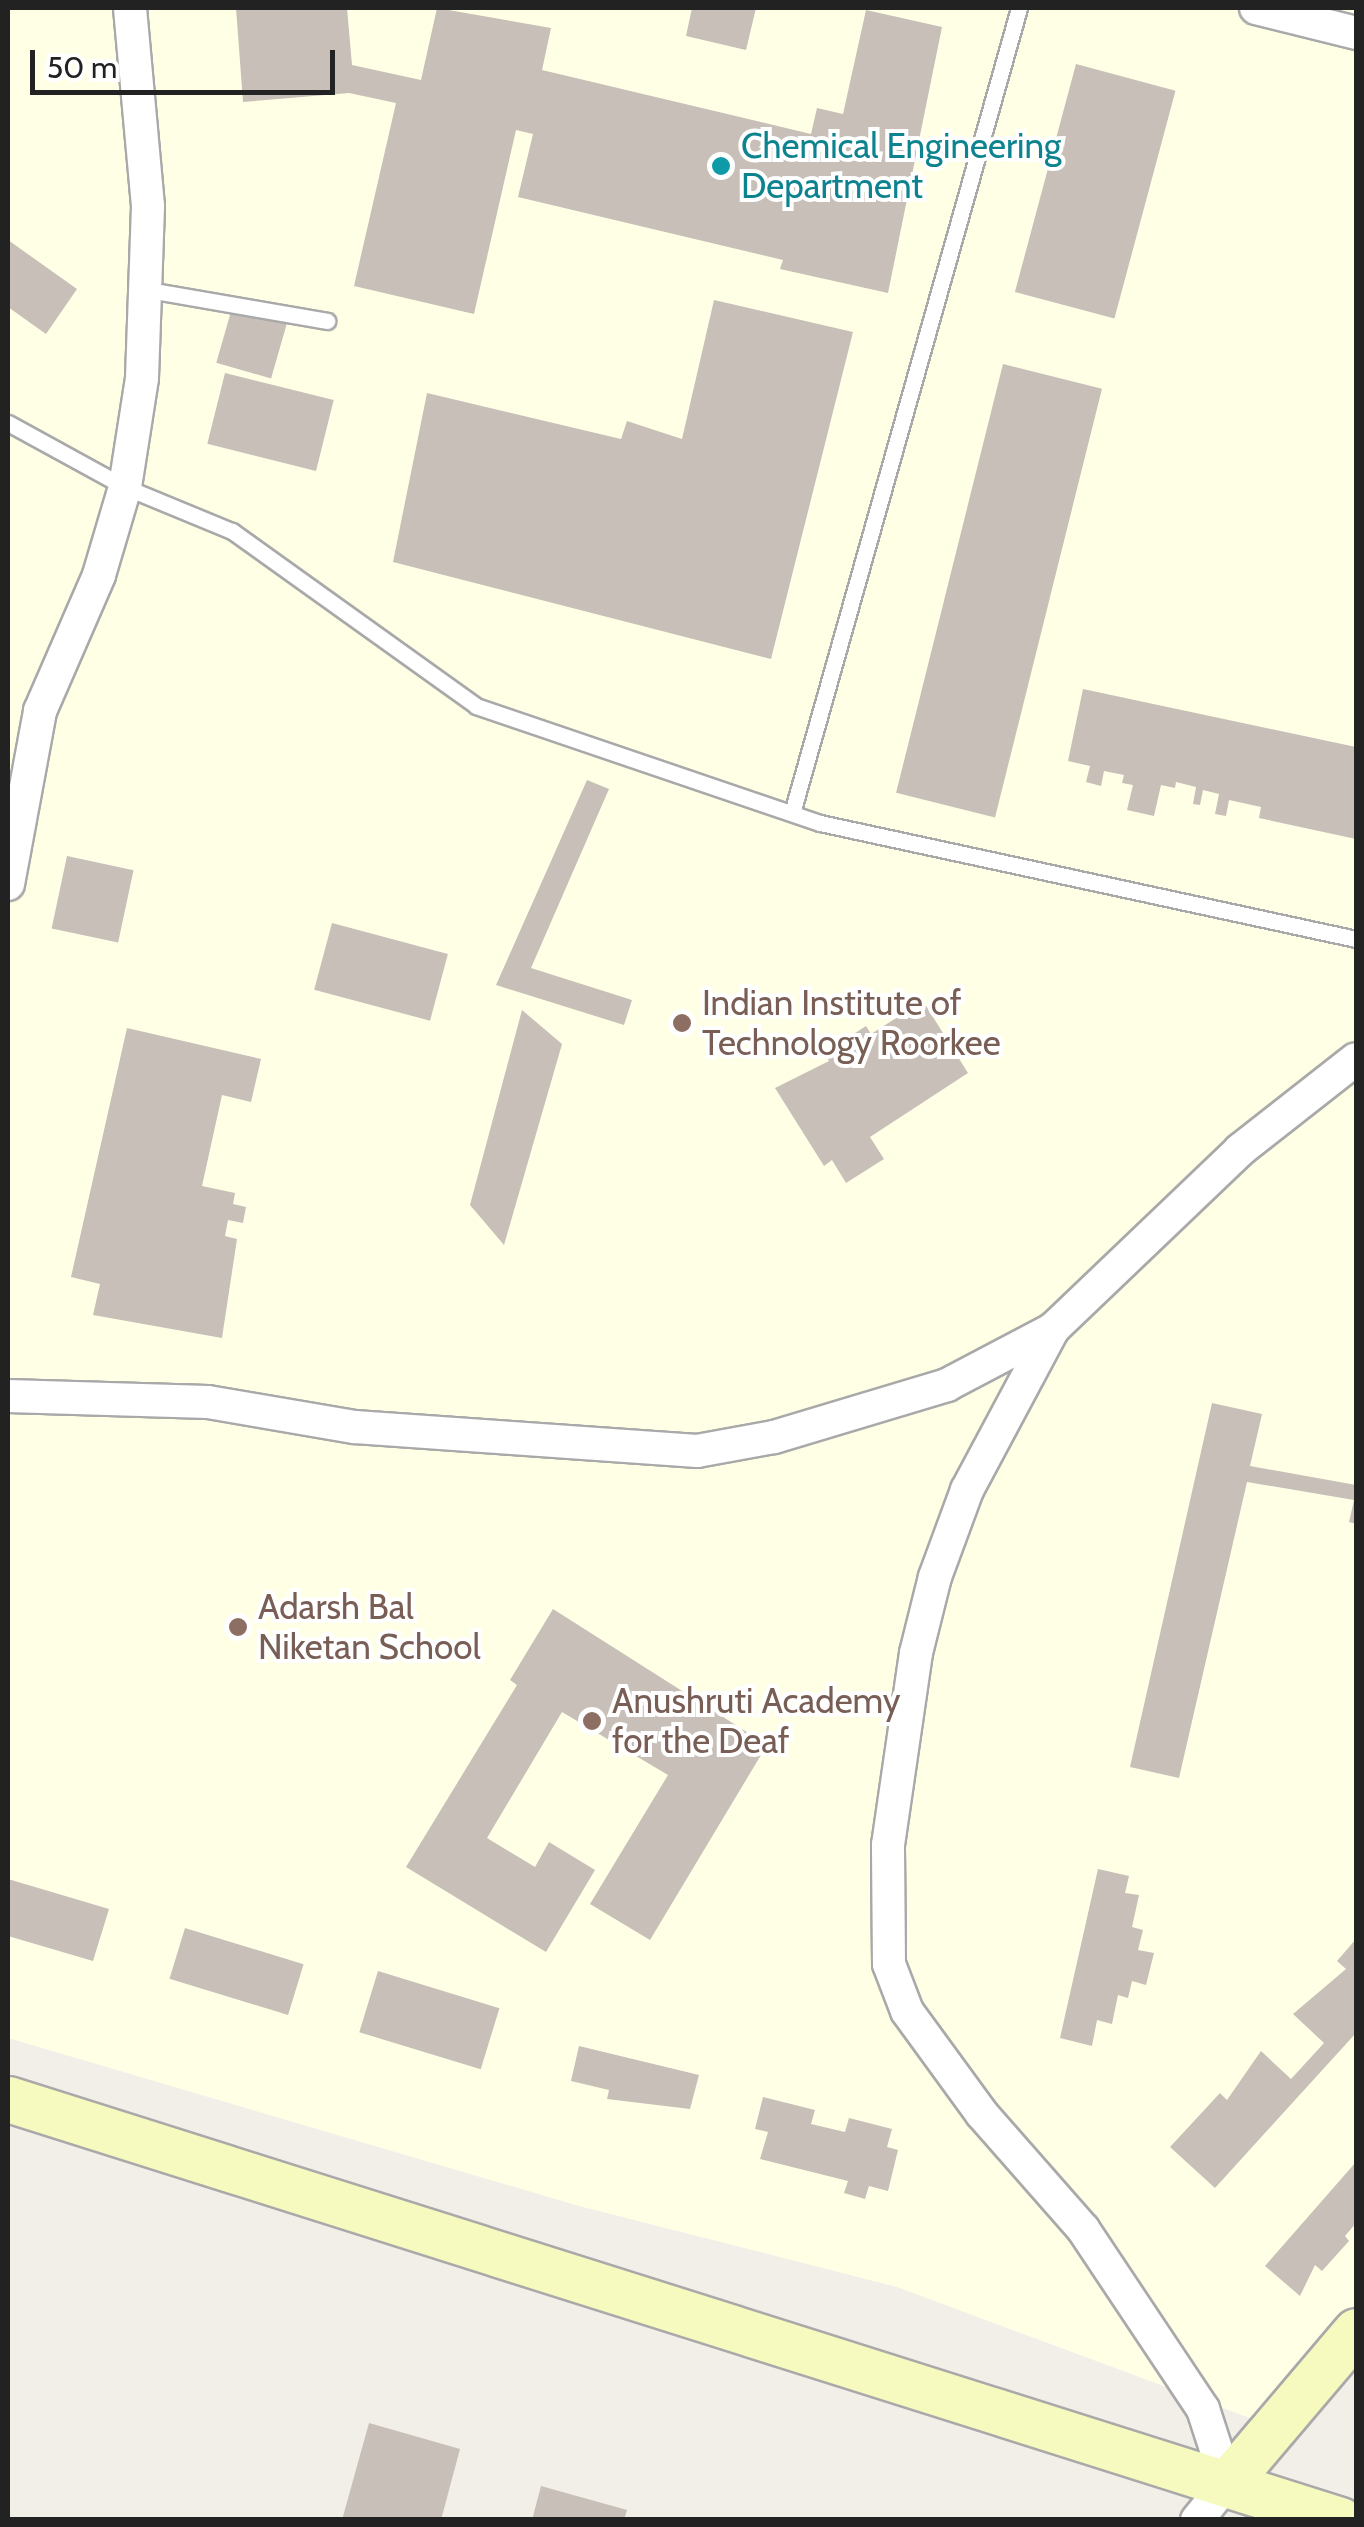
<!DOCTYPE html>
<style>
body{margin:0}
#map{position:relative;width:1364px;height:2527px;overflow:hidden;background:#f2efe9;font-family:Cabin,sans-serif}
div>[style]{position:absolute}
[style*='--x']{left:calc(var(--x)*1px);top:calc(var(--y)*1px);width:calc(var(--w)*1px);rotate:calc(var(--a)*1deg)}
.education>*{inset:0;background:#ffffe5}
.building>*{inset:0;background:#c7bfb8;transform-origin:0 0}
.roads{filter:drop-shadow(2px 0 #a9a9a9) drop-shadow(-2px 0 #a9a9a9) drop-shadow(0 2px #a9a9a9) drop-shadow(0 -2px #a9a9a9)}
.lane>*{height:15px;margin:-7.5px;padding:0 7.5px;transform-origin:7.5px;border-radius:7.5px;background:#fff}
.street>*{height:32px;margin:-16px;padding:0 16px;transform-origin:16px;border-radius:16px;background:#fff}
.secondary>*{height:45px;margin:-22.5px;padding:0 22.5px;transform-origin:22.5px;border-radius:22.5px;background:#f7fabf}
.dots>*{width:28px;height:28px;translate:-50% -50%;box-sizing:border-box;border:5px solid #fff;border-radius:50%}
span{translate:-50% -50%;white-space:nowrap;text-align:center;line-height:1.15;-webkit-text-stroke:8px #fff;paint-order:stroke}
.culture-label{font-size:35px;color:#0d838f}
.left{translate:0 -50%;text-align:left}
.education-label{font-size:35px;color:#785e54}
.frame{position:absolute;inset:0;border:10px solid #222;pointer-events:none}
.scale{position:absolute;left:30px;top:50px;width:305px;height:45px;box-sizing:border-box;border:5px solid #222;border-top:0;padding-left:12px;font-size:30px;line-height:35px;white-space:nowrap;color:#222;-webkit-text-stroke:8px #fff;paint-order:stroke}
</style>
<div id="map">
<div class="education">
<div style="clip-path:polygon(8px 8px,1356px 8px,1356px 2361px,1298px 2436px,897px 2287px,579px 2206px,8px 2038px)"></div>
</div>
<div class="building">
<div style="clip-path:polygon(236px 8px,347px 8px,352px 65px,421px 80px,437px 8px,551px 28px,542px 70px,811px 134px,817px 108px,843px 114px,866px 10px,942px 27px,888px 293px,780px 269px,783px 260px,518px 197px,533px 134px,516px 130px,474px 314px,354px 286px,396px 103px,349px 93px,243px 102px)"></div>
<div style="clip-path:polygon(692px 8px,756px 8px,746px 50px,686px 36px)"></div>
<div style="left:1076px;top:64px;width:103px;height:236px;rotate:15deg"></div>
<div style="clip-path:polygon(8px 240px,77px 289px,46px 334px,8px 307px)"></div>
<div style="clip-path:polygon(714px 300px,853px 332px,771px 659px,393px 562px,427px 393px,621px 439px,627px 421px,682px 439px)"></div>
<div style="left:232px;top:308px;width:57px;height:57px;rotate:16deg"></div>
<div style="left:1003px;top:364px;width:102px;height:442px;rotate:14deg"></div>
<div style="left:225px;top:373px;width:112px;height:73px;rotate:14deg"></div>
<div style="clip-path:polygon(1083px 689px,1356px 747px,1356px 839px,1259px 818px,1261px 807px,1229px 800px,1226px 816px,1215px 814px,1219px 794px,1203px 790px,1200px 805px,1193px 804px,1196px 787px,1176px 782px,1175px 788px,1161px 785px,1154px 816px,1127px 810px,1133px 785px,1122px 783px,1124px 775px,1104px 771px,1101px 786px,1086px 782px,1090px 766px,1068px 761px)"></div>
<div style="clip-path:polygon(587px 780px,609px 789px,531px 968px,632px 1000px,624px 1025px,496px 985px)"></div>
<div style="left:67px;top:856px;width:68px;height:74px;rotate:12deg"></div>
<div style="left:332px;top:923px;width:120px;height:69px;rotate:15deg"></div>
<div style="clip-path:polygon(923px 1001px,968px 1073px,870px 1137px,884px 1159px,846px 1183px,832px 1160px,824px 1166px,775px 1088px,829px 1061px,824px 1053px,866px 1026px,871px 1034px)"></div>
<div style="clip-path:polygon(522px 1010px,562px 1044px,504px 1245px,470px 1205px)"></div>
<div style="clip-path:polygon(127px 1028px,261px 1059px,251px 1102px,222px 1095px,202px 1186px,235px 1193px,233px 1204px,246px 1207px,243px 1223px,228px 1220px,225px 1236px,237px 1239px,222px 1338px,93px 1315px,100px 1284px,71px 1277px)"></div>
<div style="clip-path:polygon(1212px 1403px,1262px 1414px,1250px 1466px,1356px 1485px,1356px 1524px,1349px 1522px,1354px 1500px,1247px 1482px,1179px 1778px,1130px 1767px)"></div>
<div style="clip-path:polygon(553px 1609px,767px 1745px,650px 1940px,590px 1904px,668px 1775px,562px 1712px,487px 1838px,535px 1867px,549px 1842px,595px 1870px,546px 1952px,406px 1867px,517px 1685px,510px 1680px)"></div>
<div style="clip-path:polygon(1098px 1869px,1129px 1876px,1125px 1893px,1139px 1895px,1132px 1927px,1143px 1930px,1138px 1950px,1154px 1953px,1146px 1985px,1132px 1981px,1128px 1998px,1118px 1995px,1112px 2024px,1097px 2020px,1092px 2046px,1060px 2038px)"></div>
<div style="clip-path:polygon(8px 1879px,109px 1909px,93px 1961px,8px 1936px)"></div>
<div style="left:185px;top:1928px;width:124px;height:53px;rotate:17deg"></div>
<div style="clip-path:polygon(1356px 1939px,1356px 2033px,1215px 2188px,1170px 2147px,1220px 2093px,1227px 2100px,1261px 2051px,1291px 2079px,1324px 2043px,1293px 2014px,1346px 1969px,1337px 1961px)"></div>
<div style="left:378px;top:1971px;width:127px;height:64px;rotate:17deg"></div>
<div style="clip-path:polygon(579px 2046px,699px 2075px,690px 2109px,607px 2099px,609px 2090px,571px 2081px)"></div>
<div style="clip-path:polygon(763px 2097px,815px 2110px,811px 2124px,845px 2132px,849px 2118px,892px 2129px,887px 2147px,898px 2150px,888px 2191px,869px 2186px,865px 2199px,844px 2193px,848px 2181px,760px 2159px,768px 2132px,755px 2129px)"></div>
<div style="clip-path:polygon(1356px 2162px,1356px 2223px,1345px 2236px,1349px 2241px,1322px 2271px,1315px 2265px,1300px 2296px,1265px 2266px)"></div>
<div style="clip-path:polygon(369px 2423px,460px 2449px,441px 2520px,342px 2520px)"></div>
<div style="clip-path:polygon(541px 2486px,627px 2510px,624px 2520px,532px 2520px)"></div>
</div>
<div class="roads">
<div class="lane">
<div style="--x:148;--y:290;--w:182;--a:9.8"></div>
<div style="--x:8;--y:423;--w:133;--a:28.7"></div>
<div style="--x:125;--y:487;--w:116;--a:22.4"></div>
<div style="--x:232;--y:531;--w:300;--a:35.6"></div>
<div style="--x:476;--y:706;--w:363;--a:18.8"></div>
<div style="--x:820;--y:823;--w:548;--a:12.21"></div>
<div style="--x:792;--y:813;--w:836;--a:-74.25"></div>
</div>
<div class="street">
<div style="--x:1256;--y:8;--w:103;--a:14"></div>
<div style="--x:8;--y:884;--w:176;--a:-79.5"></div>
<div style="--x:40;--y:711;--w:148;--a:-66.5"></div>
<div style="--x:99;--y:575;--w:92;--a:-73.5"></div>
<div style="--x:125;--y:487;--w:110;--a:-81.1"></div>
<div style="--x:142;--y:378;--w:172;--a:-88"></div>
<div style="--x:148;--y:206;--w:199;--a:-95.2"></div>
<div style="--x:8;--y:1396;--w:200;--a:1.7"></div>
<div style="--x:208;--y:1402;--w:149;--a:9.7"></div>
<div style="--x:355;--y:1427;--w:343;--a:4"></div>
<div style="--x:697;--y:1451;--w:78;--a:-10.3"></div>
<div style="--x:774;--y:1437;--w:181;--a:-16.7"></div>
<div style="--x:947;--y:1385;--w:120;--a:-27.8"></div>
<div style="--x:1197;--y:2520;--w:48;--a:-51"></div>
<div style="--x:1227;--y:2483;--w:78;--a:-108"></div>
<div style="--x:1203;--y:2409;--w:216;--a:-123.7"></div>
<div style="--x:1083;--y:2229;--w:153;--a:-131.3"></div>
<div style="--x:982;--y:2114;--w:127;--a:-126.1"></div>
<div style="--x:907;--y:2011;--w:50;--a:-111"></div>
<div style="--x:889;--y:1964;--w:119;--a:-90.5"></div>
<div style="--x:888;--y:1845;--w:194;--a:-81.7"></div>
<div style="--x:916;--y:1653;--w:78;--a:-76"></div>
<div style="--x:935;--y:1577;--w:93;--a:-69.8"></div>
<div style="--x:967;--y:1490;--w:183;--a:-61.9"></div>
<div style="--x:1053;--y:1329;--w:259;--a:-43.7"></div>
<div style="--x:1240;--y:1150;--w:147;--a:-38.1"></div>
</div>
<div class="secondary">
<div style="--x:8;--y:2099;--w:1397;--a:17.54"></div>
<div style="--x:1227;--y:2483;--w:199;--a:-49.7"></div>
</div>
</div>
<div class="dots">
<div style="left:721px;top:166px;background:#0f9aa8"></div>
<div style="left:682px;top:1023px;background:#8d6e63"></div>
<div style="left:238px;top:1627px;background:#8d6e63"></div>
<div style="left:592px;top:1721px;background:#8d6e63"></div>
</div>
<div class="culture-label">
<span class="left" style="left:741px;top:166px">Chemical Engineering<br>Department</span>
</div>
<div class="education-label">
<span class="left" style="left:702px;top:1023px">Indian Institute of<br>Technology Roorkee</span>
<span class="left" style="left:258px;top:1627px">Adarsh Bal<br>Niketan School</span>
<span class="left" style="left:612px;top:1721px">Anushruti Academy<br>for the Deaf</span>
</div>
<div class="frame"></div>
<div class="scale">50 m</div>
</div>
